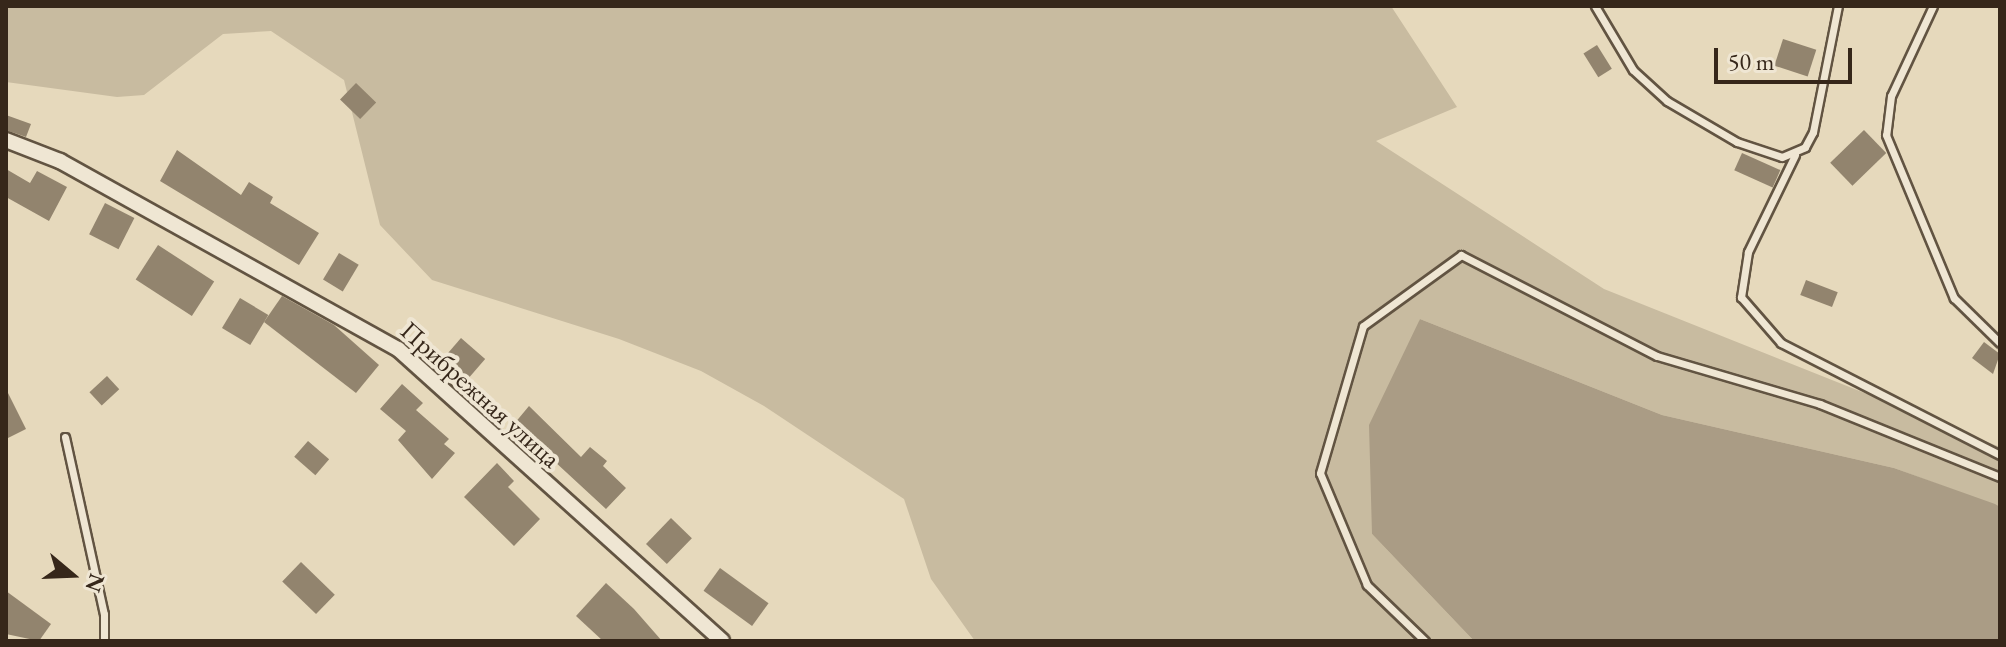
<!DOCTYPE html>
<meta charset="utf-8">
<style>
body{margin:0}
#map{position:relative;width:2006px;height:647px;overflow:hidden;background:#e6d9bc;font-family:"EB Garamond",serif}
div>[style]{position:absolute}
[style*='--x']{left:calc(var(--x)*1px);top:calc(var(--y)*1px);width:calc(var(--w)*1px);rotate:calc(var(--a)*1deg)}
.green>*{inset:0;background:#c8bba0}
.water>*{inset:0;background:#aa9c85}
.building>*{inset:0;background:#92846e;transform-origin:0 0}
.roads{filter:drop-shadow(2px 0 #625442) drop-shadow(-2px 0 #625442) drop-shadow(0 2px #625442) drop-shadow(0 -2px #625442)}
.lane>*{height:7px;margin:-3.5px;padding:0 3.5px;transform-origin:3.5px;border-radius:3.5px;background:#efe6d3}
.street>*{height:14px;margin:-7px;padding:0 7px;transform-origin:7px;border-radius:7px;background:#efe6d3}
span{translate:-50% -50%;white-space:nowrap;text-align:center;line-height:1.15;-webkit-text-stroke:8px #efe6d3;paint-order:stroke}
.street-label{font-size:26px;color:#36271a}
.frame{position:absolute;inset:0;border:8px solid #36271a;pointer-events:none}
.north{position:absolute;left:32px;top:535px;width:80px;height:80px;-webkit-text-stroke:6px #efe6d3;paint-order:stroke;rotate:109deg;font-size:22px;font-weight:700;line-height:32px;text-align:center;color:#36271a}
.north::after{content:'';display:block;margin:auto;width:28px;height:36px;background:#36271a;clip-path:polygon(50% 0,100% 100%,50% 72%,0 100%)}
.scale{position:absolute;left:1714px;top:48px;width:138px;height:36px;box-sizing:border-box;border:4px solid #36271a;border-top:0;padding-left:10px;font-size:24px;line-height:28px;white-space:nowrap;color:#36271a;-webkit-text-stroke:6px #efe6d3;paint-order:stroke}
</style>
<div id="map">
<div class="green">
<div style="clip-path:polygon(6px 6px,1391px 6px,1457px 107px,1376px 141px,1604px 289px,2000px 447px,2000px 507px,1894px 468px,1662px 415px,1420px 319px,1372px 534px,1474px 641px,975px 641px,931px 579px,904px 499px,764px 406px,701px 371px,619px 339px,432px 280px,380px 225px,344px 80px,271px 31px,223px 34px,144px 95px,117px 97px,6px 82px)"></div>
</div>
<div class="water">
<div style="clip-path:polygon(1420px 319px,1662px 415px,1894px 468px,1995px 504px,2000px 507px,2000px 641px,1474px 641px,1372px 534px,1369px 425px)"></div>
</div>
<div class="building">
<div style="left:1783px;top:39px;width:35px;height:28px;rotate:18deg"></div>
<div style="left:1597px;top:45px;width:28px;height:16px;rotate:58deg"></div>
<div style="left:356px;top:83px;width:28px;height:23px;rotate:44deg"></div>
<div style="clip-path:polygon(6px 115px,31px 124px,26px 137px,6px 130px)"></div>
<div style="left:1864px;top:130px;width:32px;height:47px;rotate:46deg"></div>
<div style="clip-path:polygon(177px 150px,241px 195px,249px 182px,273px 197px,270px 203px,319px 233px,299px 265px,160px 181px)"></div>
<div style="left:1742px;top:153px;width:42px;height:19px;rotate:24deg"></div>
<div style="clip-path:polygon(6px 169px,30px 183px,37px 171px,67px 187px,49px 221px,6px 197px)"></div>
<div style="left:105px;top:203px;width:33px;height:35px;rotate:27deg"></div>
<div style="left:158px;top:245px;width:67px;height:41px;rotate:33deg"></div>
<div style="left:339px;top:253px;width:23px;height:31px;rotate:31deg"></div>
<div style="left:1806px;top:280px;width:34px;height:16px;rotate:21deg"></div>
<div style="clip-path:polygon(282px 296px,334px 325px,379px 365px,356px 393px,264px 322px)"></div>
<div style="left:240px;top:298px;width:33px;height:35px;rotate:31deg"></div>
<div style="left:461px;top:338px;width:32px;height:28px;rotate:41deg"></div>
<div style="clip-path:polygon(1984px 342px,2000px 354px,1993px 374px,1972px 358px)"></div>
<div style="left:107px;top:376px;width:18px;height:24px;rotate:47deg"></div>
<div style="clip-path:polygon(402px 384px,423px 403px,416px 410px,449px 439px,444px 444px,455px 453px,432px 479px,398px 440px,406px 431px,380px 409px)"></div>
<div style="clip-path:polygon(6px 389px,26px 429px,6px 439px)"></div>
<div style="clip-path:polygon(529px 406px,581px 457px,590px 447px,607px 461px,603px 466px,626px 488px,606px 509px,514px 424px)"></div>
<div style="left:308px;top:441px;width:28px;height:21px;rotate:41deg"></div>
<div style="clip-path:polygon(497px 463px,514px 481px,508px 487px,540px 519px,514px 546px,464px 497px)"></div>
<div style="left:671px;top:518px;width:29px;height:36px;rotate:44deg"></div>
<div style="left:301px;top:562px;width:47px;height:27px;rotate:44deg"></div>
<div style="left:720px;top:568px;width:60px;height:28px;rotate:36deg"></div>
<div style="clip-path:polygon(606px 583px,634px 609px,662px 641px,603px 641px,576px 616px)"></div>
<div style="clip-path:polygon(6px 591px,51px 624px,39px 641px,6px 634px)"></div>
</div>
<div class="roads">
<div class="lane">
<div style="--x:1595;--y:6;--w:74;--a:59.3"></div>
<div style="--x:1633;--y:70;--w:46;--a:42.4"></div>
<div style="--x:1667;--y:101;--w:81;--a:30.4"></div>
<div style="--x:1737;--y:142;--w:47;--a:18.4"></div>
<div style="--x:1782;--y:157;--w:25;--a:-23"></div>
<div style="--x:1805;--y:147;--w:17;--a:-62"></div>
<div style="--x:1813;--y:132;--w:128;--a:-78.8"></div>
<div style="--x:1933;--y:6;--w:99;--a:115"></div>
<div style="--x:1891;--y:96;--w:39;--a:97"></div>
<div style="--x:1886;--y:135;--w:177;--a:67.4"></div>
<div style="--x:1954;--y:298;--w:64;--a:44.4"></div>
<div style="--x:1795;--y:155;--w:108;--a:115.9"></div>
<div style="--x:1748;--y:252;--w:46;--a:98.8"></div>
<div style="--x:1741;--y:297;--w:61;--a:49"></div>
<div style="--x:1781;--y:343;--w:246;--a:27.1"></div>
<div style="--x:65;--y:437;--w:181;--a:77.6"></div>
<div style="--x:104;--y:614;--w:27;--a:90"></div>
<div style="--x:1425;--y:641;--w:81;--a:-136"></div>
<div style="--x:1367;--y:585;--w:121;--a:-112.8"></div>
<div style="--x:1320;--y:473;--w:153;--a:-73.7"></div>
<div style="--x:1363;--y:326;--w:121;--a:-35.9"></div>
<div style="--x:1461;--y:255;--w:220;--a:27.3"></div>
<div style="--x:1657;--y:356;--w:170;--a:16.4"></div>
<div style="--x:1820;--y:404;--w:194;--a:22.1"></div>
</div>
<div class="street">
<div style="--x:6;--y:140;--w:58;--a:21.3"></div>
<div style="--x:60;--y:161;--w:387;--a:29.1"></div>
<div style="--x:398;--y:349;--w:436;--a:42"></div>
</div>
</div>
<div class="street-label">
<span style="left:480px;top:395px;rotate:42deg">Прибрежная улица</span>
</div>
<div class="frame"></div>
<div class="north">N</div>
<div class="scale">50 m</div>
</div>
